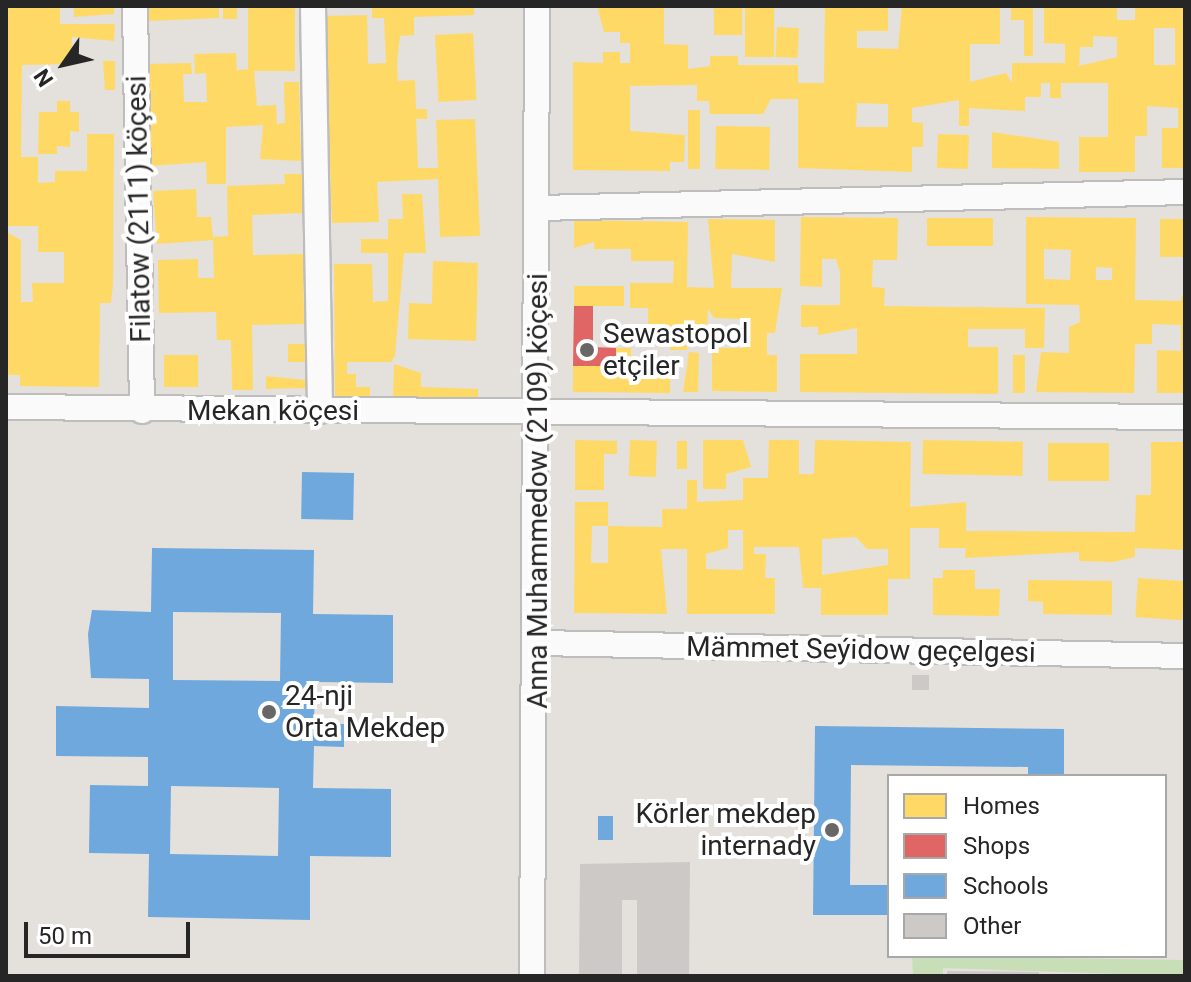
<!DOCTYPE html>
<meta charset="utf-8">
<style>
body{margin:0}
#map{position:relative;width:1191px;height:982px;overflow:hidden;background:#e4e0dc;font-family:Roboto,sans-serif}
div>[style]{position:absolute}
[style*='--x']{left:calc(var(--x)*1px);top:calc(var(--y)*1px);width:calc(var(--w)*1px);rotate:calc(var(--a)*1deg)}
.green>*{inset:0;background:#c7deb6}
.homes>*{inset:0;background:#ffd966;transform-origin:0 0}
.shops>*{inset:0;background:#e06666}
.schools>*{inset:0;background:#6fa8dc;transform-origin:0 0}
.building>*{inset:0;background:#ccc9c6;transform-origin:0 0}
.roads{filter:drop-shadow(2px 0 #bebdbd) drop-shadow(-2px 0 #bebdbd) drop-shadow(0 2px #bebdbd) drop-shadow(0 -2px #bebdbd)}
.street>*{height:24px;margin:-12px;padding:0 12px;transform-origin:12px;border-radius:12px;background:#fbfafa}
.dots>*{width:22px;height:22px;translate:-50% -50%;box-sizing:border-box;border:4px solid #fff;border-radius:50%}
span{translate:-50% -50%;white-space:nowrap;text-align:center;line-height:1.15;-webkit-text-stroke:8px #fff;paint-order:stroke}
.street-label{font-size:28px;color:#262626}
.poi-label{font-size:28px;color:#262626}
.left{translate:0 -50%;text-align:left}
.right{translate:-100% -50%;text-align:right}
.frame{position:absolute;inset:0;border:8px solid #262626;pointer-events:none}
.legend{position:absolute;left:887px;top:774px;width:280px;height:184px;box-sizing:border-box;background:#fff;border:2px solid #a8a8a8;margin:0;padding:10px 14px;list-style:none;font-size:24px;color:#262626}
.legend li{display:flex;align-items:center;gap:16px;height:40px}
.legend b{width:40px;border:2px solid #a8a8a8}
.north{position:absolute;left:24px;top:24px;width:80px;height:80px;-webkit-text-stroke:6px #fff;paint-order:stroke;rotate:236deg;font-size:22px;font-weight:700;line-height:32px;text-align:center;color:#262626}
.north::after{content:'';display:block;margin:auto;width:28px;height:36px;background:#262626;clip-path:polygon(50% 0,100% 100%,50% 72%,0 100%)}
.scale{position:absolute;left:24px;top:922px;width:166px;height:36px;box-sizing:border-box;border:4px solid #262626;border-top:0;padding-left:10px;font-size:24px;line-height:28px;white-space:nowrap;color:#262626;-webkit-text-stroke:6px #fff;paint-order:stroke}
</style>
<div id="map">
<div class="green">
<div style="clip-path:polygon(912px 956px,1185px 960px,1185px 976px,943px 968px,943px 976px,913px 976px)"></div>
</div>
<div class="homes">
<div style="clip-path:polygon(60px 6px,60px 24px,115px 24px,114px 41px,72px 37px,71px 64px,22px 65px,21px 157px,38px 157px,38px 183px,55px 182px,55px 171px,87px 171px,87px 134px,114px 134px,113px 284px,111px 303px,100px 303px,99px 387px,20px 386px,20px 375px,6px 375px,6px 232px,21px 240px,21px 302px,33px 302px,32px 283px,64px 283px,64px 252px,38px 252px,38px 226px,6px 226px,6px 8px)"></div>
<div style="clip-path:polygon(74px 6px,114px 6px,114px 14px,74px 17px)"></div>
<div style="clip-path:polygon(148px 6px,219px 6px,219px 18px,148px 21px)"></div>
<div style="left:223px;top:6px;width:14px;height:13px"></div>
<div style="left:248px;top:6px;width:47px;height:65px"></div>
<div style="clip-path:polygon(372px 6px,474px 6px,474px 15px,414px 17px,414px 35px,400px 36px,397px 63px,398px 81px,415px 80px,416px 109px,427px 109px,427px 119px,416px 119px,418px 168px,438px 168px,436px 120px,475px 119px,480px 236px,440px 237px,438px 179px,377px 182px,379px 222px,332px 223px,325px 16px,367px 15px,368px 64px,386px 63px,384px 18px,372px 18px)"></div>
<div style="clip-path:polygon(evenodd,597px 6px,664px 6px,664px 44px,688px 45px,688px 69px,710px 66px,710px 56px,738px 56px,738px 65px,798px 65px,798px 83px,824px 83px,825px 6px,888px 6px,888px 31px,857px 31px,857px 48px,898px 49px,902px 6px,1000px 6px,1000px 44px,970px 44px,970px 82px,1006px 73px,1012px 83px,1012px 63px,1065px 63px,1065px 44px,1044px 43px,1044px 6px,1117px 6px,1117px 20px,1135px 20px,1135px 6px,1185px 6px,1185px 168px,1162px 168px,1162px 128px,1178px 128px,1178px 108px,1147px 106px,1147px 136px,1135px 136px,1135px 172px,1079px 172px,1079px 137px,1108px 137px,1108px 83px,1061px 83px,1061px 98px,1050px 98px,1050px 83px,1041px 83px,1041px 97px,1025px 97px,1025px 111px,969px 108px,969px 126px,959px 126px,959px 100px,912px 108px,912px 122px,923px 123px,923px 147px,912px 147px,912px 172px,798px 168px,798px 99px,771px 99px,763px 114px,710px 114px,709px 101px,697px 101px,697px 85px,630px 86px,630px 131px,685px 135px,684px 162px,670px 162px,670px 171px,573px 170px,573px 62px,603px 63px,603px 52px,620px 52px,620px 63px,630px 63px,630px 43px,620px 43px,620px 32px,604px 32px,597px 6px,1154px 28px,1175px 28px,1175px 65px,1154px 65px,1154px 28px,597px 6px,1093px 36px,1117px 37px,1117px 57px,1079px 66px,1080px 47px,1093px 47px,1093px 36px,597px 6px,857px 103px,888px 104px,888px 127px,856px 127px,857px 103px)"></div>
<div style="left:714px;top:6px;width:28px;height:29px"></div>
<div style="left:745px;top:6px;width:29px;height:51px"></div>
<div style="clip-path:polygon(1011px 6px,1033px 6px,1033px 56px,1024px 56px,1024px 20px,1011px 20px)"></div>
<div style="left:777px;top:27px;width:22px;height:30px;rotate:3deg"></div>
<div style="left:473px;top:33px;width:67px;height:38px;rotate:87deg"></div>
<div style="clip-path:polygon(236px 53px,237px 70px,254px 69px,257px 106px,276px 105px,277px 124px,285px 123px,284px 82px,299px 82px,301px 161px,260px 159px,263px 125px,226px 127px,226px 184px,207px 184px,206px 162px,151px 166px,147px 64px,191px 63px,192px 74px,183px 74px,184px 102px,207px 102px,206px 73px,195px 74px,194px 54px)"></div>
<div style="clip-path:polygon(103px 61px,115px 61px,115px 90px,105px 90px)"></div>
<div style="clip-path:polygon(57px 101px,70px 101px,70px 112px,79px 112px,79px 132px,70px 131px,70px 147px,57px 146px,57px 154px,38px 154px,39px 112px,57px 112px)"></div>
<div style="left:688px;top:110px;width:12px;height:59px"></div>
<div style="left:716px;top:126px;width:54px;height:43px;rotate:1deg"></div>
<div style="clip-path:polygon(992px 132px,1059px 142px,1059px 169px,992px 168px)"></div>
<div style="left:938px;top:134px;width:31px;height:34px;rotate:2deg"></div>
<div style="clip-path:polygon(284px 174px,302px 174px,303px 213px,252px 215px,253px 255px,303px 254px,304px 324px,252px 325px,253px 390px,232px 390px,231px 340px,217px 340px,216px 312px,159px 313px,158px 260px,198px 259px,198px 278px,214px 278px,213px 240px,157px 244px,153px 191px,196px 189px,197px 217px,211px 217px,213px 237px,228px 236px,227px 186px,285px 184px)"></div>
<div style="clip-path:polygon(402px 194px,422px 194px,426px 253px,404px 253px,395px 356px,391px 362px,347px 362px,347px 374px,356px 374px,356px 387px,370px 387px,370px 397px,335px 397px,334px 264px,372px 264px,373px 302px,388px 301px,388px 253px,361px 253px,361px 239px,388px 239px,388px 219px,403px 219px)"></div>
<div style="clip-path:polygon(801px 217px,898px 218px,897px 260px,873px 260px,872px 287px,885px 288px,884px 306px,1045px 308px,1044px 348px,1025px 348px,1025px 329px,968px 329px,968px 347px,998px 347px,998px 394px,800px 392px,800px 354px,857px 354px,857px 328px,818px 335px,818px 327px,801px 327px,801px 305px,840px 305px,840px 272px,836px 259px,822px 259px,822px 287px,800px 286px)"></div>
<div style="clip-path:polygon(evenodd,1026px 217px,1136px 218px,1135px 300px,1181px 301px,1185px 285px,1185px 393px,1157px 393px,1157px 350px,1181px 351px,1181px 325px,1152px 324px,1152px 344px,1135px 344px,1134px 393px,1036px 392px,1041px 352px,1069px 353px,1069px 327px,1080px 322px,1079px 305px,1026px 304px,1026px 217px,1044px 249px,1071px 250px,1070px 280px,1044px 279px,1044px 249px,1026px 217px,1096px 267px,1112px 268px,1112px 280px,1096px 280px,1096px 267px)"></div>
<div style="left:927px;top:218px;width:66px;height:28px"></div>
<div style="clip-path:polygon(708px 219px,775px 220px,775px 262px,732px 254px,731px 288px,782px 288px,775px 333px,767px 333px,767px 355px,777px 355px,777px 392px,712px 391px,712px 348px,743px 348px,743px 319px,714px 318px,708px 309px,707px 328px,687px 328px,687px 350px,670px 350px,670px 328px,648px 328px,648px 308px,630px 308px,630px 283px,673px 283px,674px 261px,631px 261px,631px 249px,594px 249px,594px 242px,574px 248px,574px 220px,688px 222px,687px 287px,714px 288px)"></div>
<div style="left:1160px;top:219px;width:25px;height:38px"></div>
<div style="clip-path:polygon(433px 261px,478px 263px,476px 341px,408px 339px,409px 303px,432px 304px)"></div>
<div style="left:574px;top:286px;width:50px;height:20px"></div>
<div style="left:288px;top:344px;width:17px;height:18px"></div>
<div style="clip-path:polygon(616px 348px,631px 348px,631px 366px,670px 367px,670px 393px,573px 392px,573px 366px,616px 366px)"></div>
<div style="clip-path:polygon(689px 352px,699px 353px,698px 392px,683px 392px)"></div>
<div style="left:198px;top:355px;width:32px;height:34px;rotate:90deg"></div>
<div style="left:1013px;top:355px;width:12px;height:38px"></div>
<div style="clip-path:polygon(394px 364px,421px 373px,421px 387px,478px 389px,478px 402px,393px 399px)"></div>
<div style="clip-path:polygon(266px 376px,306px 380px,306px 388px,266px 389px)"></div>
<div style="clip-path:polygon(575px 440px,617px 441px,617px 454px,604px 454px,604px 490px,575px 490px)"></div>
<div style="left:630px;top:440px;width:27px;height:36px;rotate:2deg"></div>
<div style="clip-path:polygon(703px 440px,743px 440px,751px 467px,726px 474px,726px 489px,703px 489px)"></div>
<div style="clip-path:polygon(evenodd,769px 440px,799px 440px,799px 474px,814px 474px,815px 440px,911px 442px,910px 507px,966px 502px,966px 531px,1113px 532px,1135px 532px,1136px 495px,1151px 495px,1151px 442px,1185px 442px,1185px 550px,1135px 548px,1135px 557px,1113px 562px,1079px 561px,1079px 552px,965px 558px,966px 548px,939px 548px,939px 528px,910px 528px,910px 579px,888px 579px,888px 615px,821px 615px,821px 588px,803px 588px,799px 547px,754px 547px,754px 554px,766px 554px,765px 578px,775px 578px,775px 614px,687px 614px,687px 549px,661px 549px,667px 614px,574px 613px,575px 502px,608px 502px,608px 526px,592px 526px,591px 563px,608px 563px,608px 526px,662px 527px,662px 509px,687px 509px,687px 480px,697px 480px,697px 502px,743px 500px,743px 478px,768px 478px,769px 440px,728px 530px,743px 530px,743px 570px,706px 569px,706px 554px,728px 548px,728px 530px,769px 440px,856px 537px,867px 549px,888px 549px,888px 565px,822px 575px,822px 539px,856px 537px)"></div>
<div style="left:923px;top:440px;width:100px;height:34px;rotate:1deg"></div>
<div style="left:677px;top:441px;width:10px;height:28px"></div>
<div style="left:1048px;top:443px;width:61px;height:38px"></div>
<div style="clip-path:polygon(943px 570px,975px 570px,975px 589px,1000px 589px,999px 616px,933px 615px,933px 578px,943px 578px)"></div>
<div style="left:1138px;top:578px;width:47px;height:39px;rotate:4deg"></div>
<div style="clip-path:polygon(1028px 580px,1112px 581px,1112px 615px,1043px 614px,1043px 602px,1028px 601px)"></div>
</div>
<div class="shops">
<div style="clip-path:polygon(574px 306px,593px 306px,593px 347px,616px 348px,616px 366px,573px 366px)"></div>
</div>
<div class="schools">
<div style="left:302px;top:472px;width:52px;height:47px;rotate:1deg"></div>
<div style="clip-path:polygon(evenodd,152px 548px,314px 550px,313px 614px,393px 615px,393px 683px,315px 682px,314px 723px,344px 724px,344px 747px,314px 746px,313px 788px,391px 789px,391px 857px,310px 856px,310px 920px,148px 917px,149px 854px,89px 853px,90px 785px,148px 786px,148px 757px,56px 756px,56px 706px,149px 708px,149px 679px,91px 678px,88px 634px,92px 610px,151px 612px,152px 548px,173px 612px,281px 613px,280px 681px,173px 680px,173px 612px,152px 548px,171px 786px,279px 788px,278px 856px,170px 854px,171px 786px)"></div>
<div style="clip-path:polygon(815px 726px,1064px 729px,1064px 776px,1028px 776px,1028px 767px,851px 765px,850px 885px,889px 885px,889px 915px,813px 915px)"></div>
<div style="left:598px;top:816px;width:15px;height:24px"></div>
</div>
<div class="building">
<div style="left:912px;top:675px;width:17px;height:15px"></div>
<div style="clip-path:polygon(690px 862px,689px 976px,637px 976px,637px 900px,622px 900px,622px 976px,579px 976px,580px 864px)"></div>
<div style="clip-path:polygon(947px 971px,1039px 972px,1039px 976px,947px 976px)"></div>
</div>
<div class="roads">
<div class="street">
<div style="--x:135;--y:6;--w:405;--a:89"></div>
<div style="--x:313;--y:6;--w:405;--a:89"></div>
<div style="--x:540;--y:208;--w:645;--a:-1.42"></div>
<div style="--x:6;--y:407;--w:1179;--a:0.49"></div>
<div style="--x:538;--y:643;--w:647;--a:1.15"></div>
<div style="--x:532;--y:976;--w:970;--a:-89.7"></div>
</div>
</div>
<div class="dots">
<div style="left:587px;top:350px;background:#686766"></div>
<div style="left:269px;top:712px;background:#686766"></div>
<div style="left:832px;top:830px;background:#686766"></div>
</div>
<div class="street-label">
<span style="left:139px;top:209px;rotate:-91deg">Filatow (2111) köçesi</span>
<span style="left:273px;top:411px">Mekan köçesi</span>
<span style="left:538px;top:491px;rotate:-90deg">Anna Muhammedow (2109) köçesi</span>
<span style="left:861px;top:650px;rotate:1deg">Mämmet Seýidow geçelgesi</span>
</div>
<div class="poi-label">
<span class="left" style="left:603px;top:350px">Sewastopol<br>etçiler</span>
<span class="left" style="left:285px;top:712px">24-nji<br>Orta Mekdep</span>
<span class="right" style="left:816px;top:830px">Körler mekdep<br>internady</span>
</div>
<div class="frame"></div>
<ul class="legend">
<li><b style="height:22px;background:#ffd966"></b>Homes</li>
<li><b style="height:22px;background:#e06666"></b>Shops</li>
<li><b style="height:22px;background:#6fa8dc"></b>Schools</li>
<li><b style="height:22px;background:#ccc9c6"></b>Other</li>
</ul>
<div class="north">N</div>
<div class="scale">50 m</div>
</div>
